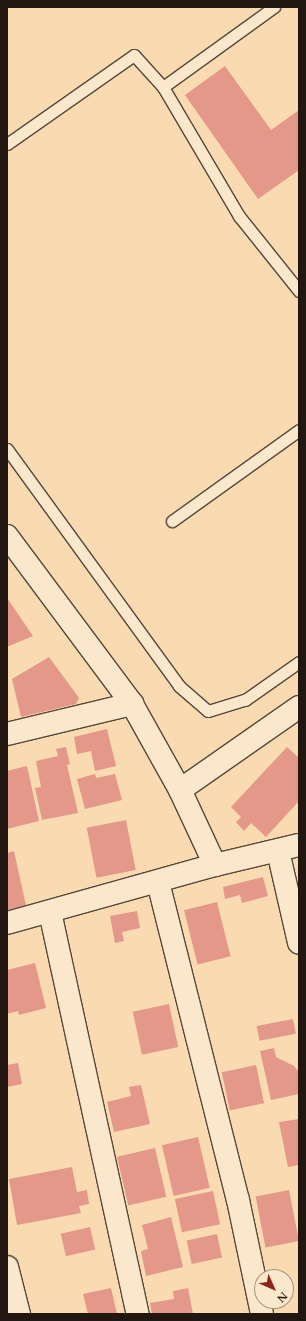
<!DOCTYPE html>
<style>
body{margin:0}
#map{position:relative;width:306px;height:1321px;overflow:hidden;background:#f9dab1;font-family:Cardo,serif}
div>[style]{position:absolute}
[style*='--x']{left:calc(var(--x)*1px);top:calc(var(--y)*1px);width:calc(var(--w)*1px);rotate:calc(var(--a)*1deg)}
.building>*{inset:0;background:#e39889;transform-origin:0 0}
.roads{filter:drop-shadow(1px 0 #584739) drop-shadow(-1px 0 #584739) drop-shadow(0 1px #584739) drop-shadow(0 -1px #584739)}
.lane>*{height:11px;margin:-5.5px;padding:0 5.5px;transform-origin:5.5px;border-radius:5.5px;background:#fbe7cc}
.street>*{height:22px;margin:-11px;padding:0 11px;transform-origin:11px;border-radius:11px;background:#fbe7cc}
span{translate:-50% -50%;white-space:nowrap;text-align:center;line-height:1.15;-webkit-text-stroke:4px #fbe7cc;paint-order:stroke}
.frame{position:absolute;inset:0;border:8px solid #221611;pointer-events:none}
.north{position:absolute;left:254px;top:1269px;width:40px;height:40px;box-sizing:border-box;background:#fbe7cc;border:1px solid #a49381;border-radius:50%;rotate:135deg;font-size:11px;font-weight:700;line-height:16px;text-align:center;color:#221611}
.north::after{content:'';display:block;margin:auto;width:14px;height:18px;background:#8f2418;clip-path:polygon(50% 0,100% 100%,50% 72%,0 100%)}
</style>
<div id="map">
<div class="building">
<div style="clip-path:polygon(225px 66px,271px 130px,299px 110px,299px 170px,258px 199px,185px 95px)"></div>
<div style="clip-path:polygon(7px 598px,33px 636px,7px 647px)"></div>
<div style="clip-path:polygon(49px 657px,79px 698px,76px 704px,21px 717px,12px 679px)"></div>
<div style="clip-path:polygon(107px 729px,116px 766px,95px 771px,91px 751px,77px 754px,74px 737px)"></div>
<div style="clip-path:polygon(66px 747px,70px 764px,67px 765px,78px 813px,42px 820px,35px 788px,41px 787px,36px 761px,58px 756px,56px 749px)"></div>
<div style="clip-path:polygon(287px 747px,299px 758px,299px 801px,266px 837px,251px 823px,244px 831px,236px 822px,241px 817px,231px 807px)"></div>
<div style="clip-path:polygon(27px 766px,39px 821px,7px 829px,7px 771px)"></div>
<div style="clip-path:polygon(95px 774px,96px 778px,115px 774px,122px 800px,85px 809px,77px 779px)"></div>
<div style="left:126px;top:820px;width:51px;height:40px;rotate:79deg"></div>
<div style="clip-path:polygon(14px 851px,26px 906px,7px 910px,7px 853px)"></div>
<div style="clip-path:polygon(263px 877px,268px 896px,242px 903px,240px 895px,225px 899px,223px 887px)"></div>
<div style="left:217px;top:902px;width:56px;height:34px;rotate:76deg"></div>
<div style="clip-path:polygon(137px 911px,140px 928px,122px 932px,124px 941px,115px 943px,110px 916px)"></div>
<div style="clip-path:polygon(35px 963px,46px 1008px,19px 1015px,18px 1011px,7px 1014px,7px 970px)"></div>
<div style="left:169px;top:1004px;width:44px;height:37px;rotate:78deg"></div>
<div style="left:293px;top:1019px;width:15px;height:37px;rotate:79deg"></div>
<div style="clip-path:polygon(274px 1048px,276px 1057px,294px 1066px,299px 1072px,299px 1094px,271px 1100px,260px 1051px)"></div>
<div style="clip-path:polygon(18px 1063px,22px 1084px,7px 1087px,7px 1065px)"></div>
<div style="left:256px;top:1065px;width:39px;height:35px;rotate:78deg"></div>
<div style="clip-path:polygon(141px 1085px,150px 1124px,114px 1132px,107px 1102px,131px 1096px,129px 1087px)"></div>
<div style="clip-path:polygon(299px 1119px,299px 1165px,288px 1167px,279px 1122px)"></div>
<div style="left:198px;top:1137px;width:52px;height:37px;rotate:77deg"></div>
<div style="left:155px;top:1148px;width:50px;height:39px;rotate:77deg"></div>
<div style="clip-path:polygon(72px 1167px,77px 1192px,87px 1190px,89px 1204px,79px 1206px,81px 1213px,17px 1225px,9px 1179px)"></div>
<div style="left:289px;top:1190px;width:52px;height:34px;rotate:79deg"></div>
<div style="left:213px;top:1191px;width:34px;height:39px;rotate:78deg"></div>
<div style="clip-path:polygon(171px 1217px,183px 1267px,146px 1276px,141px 1251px,148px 1249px,142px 1225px)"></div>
<div style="left:90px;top:1227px;width:23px;height:30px;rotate:77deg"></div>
<div style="left:217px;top:1234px;width:24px;height:31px;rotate:78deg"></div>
<div style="clip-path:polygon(111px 1288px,117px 1314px,88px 1314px,83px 1294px)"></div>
<div style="clip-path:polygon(188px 1288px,193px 1314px,152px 1314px,150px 1303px,174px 1299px,173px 1291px)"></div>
</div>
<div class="roads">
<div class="lane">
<div style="--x:163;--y:87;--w:137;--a:-35.8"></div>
<div style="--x:7;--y:144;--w:155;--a:-35"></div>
<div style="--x:134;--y:55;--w:43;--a:47.8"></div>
<div style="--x:163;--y:87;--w:150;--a:59.5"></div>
<div style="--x:239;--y:216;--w:96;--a:51.3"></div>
<div style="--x:7;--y:449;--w:293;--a:54"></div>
<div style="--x:179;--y:686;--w:38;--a:41"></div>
<div style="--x:208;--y:711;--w:39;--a:-17"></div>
<div style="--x:245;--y:700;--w:66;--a:-35.1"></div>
<div style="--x:172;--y:521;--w:156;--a:-35.6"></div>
</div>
<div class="street">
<div style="--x:7;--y:536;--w:209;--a:53.3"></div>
<div style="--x:132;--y:704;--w:98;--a:60.8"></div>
<div style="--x:180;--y:790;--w:83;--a:65"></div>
<div style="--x:7;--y:734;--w:129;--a:-13.5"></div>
<div style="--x:180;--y:790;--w:145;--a:-34.9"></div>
<div style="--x:278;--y:851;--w:94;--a:77.1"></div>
<div style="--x:158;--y:882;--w:328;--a:75.9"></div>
<div style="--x:238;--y:1200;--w:116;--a:78.1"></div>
<div style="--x:50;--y:912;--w:412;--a:77.7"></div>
<div style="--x:7;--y:923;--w:216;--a:-15.6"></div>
<div style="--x:215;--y:865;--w:86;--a:-13.4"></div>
<div style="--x:7;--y:1267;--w:49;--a:75.7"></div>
</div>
</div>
<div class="frame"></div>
<div class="north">N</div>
</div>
